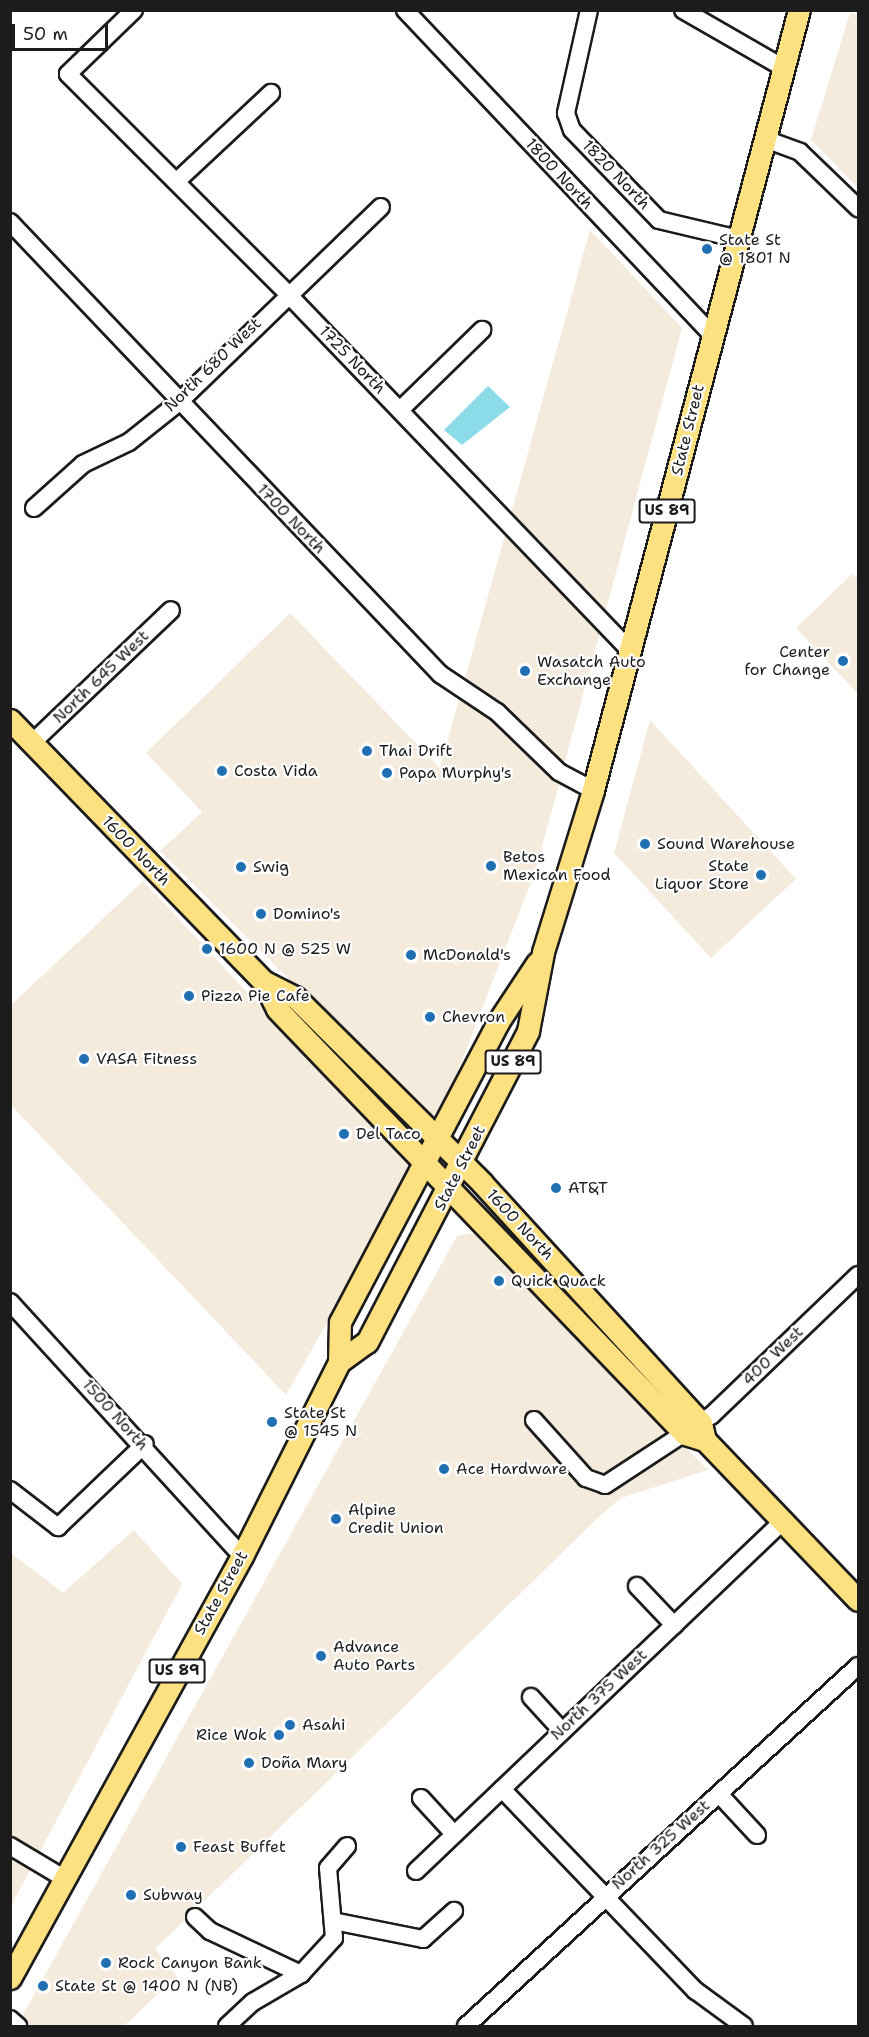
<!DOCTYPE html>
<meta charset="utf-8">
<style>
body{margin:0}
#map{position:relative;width:869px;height:2037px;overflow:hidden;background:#fff;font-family:"Shantell Sans",sans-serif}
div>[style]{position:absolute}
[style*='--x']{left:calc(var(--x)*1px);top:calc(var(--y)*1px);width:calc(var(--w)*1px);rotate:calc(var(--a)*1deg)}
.built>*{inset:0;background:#f4ebdd}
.water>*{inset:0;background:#8bdbe8}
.roads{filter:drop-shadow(2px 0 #1c1c1c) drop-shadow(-2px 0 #1c1c1c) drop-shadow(0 2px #1c1c1c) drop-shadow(0 -2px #1c1c1c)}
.minor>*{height:16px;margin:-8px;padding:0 8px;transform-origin:8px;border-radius:8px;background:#fff}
.major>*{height:21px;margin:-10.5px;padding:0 10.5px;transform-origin:10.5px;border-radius:10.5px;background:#fde080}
.dots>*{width:16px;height:16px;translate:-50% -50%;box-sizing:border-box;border:3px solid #fff;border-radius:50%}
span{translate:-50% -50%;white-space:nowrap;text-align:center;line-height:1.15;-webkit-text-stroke:4.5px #fff;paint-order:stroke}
.shield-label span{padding:2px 4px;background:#fff;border:2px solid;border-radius:4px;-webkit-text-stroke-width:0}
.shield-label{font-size:15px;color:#1c1c1c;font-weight:700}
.street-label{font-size:16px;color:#1c1c1c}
.poi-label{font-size:16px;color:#1c1c1c}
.left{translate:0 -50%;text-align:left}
.right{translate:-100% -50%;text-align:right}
.frame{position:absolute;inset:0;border:12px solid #1c1c1c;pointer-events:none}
.scale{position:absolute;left:12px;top:24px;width:96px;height:27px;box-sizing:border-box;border:3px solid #1c1c1c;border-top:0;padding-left:8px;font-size:18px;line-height:21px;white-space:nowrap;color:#1c1c1c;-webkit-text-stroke:4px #fff;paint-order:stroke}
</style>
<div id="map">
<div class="built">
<div style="clip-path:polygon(850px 13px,858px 15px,858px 188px,811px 140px)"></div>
<div style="clip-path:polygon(590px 230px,682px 328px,536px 869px,444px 1107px,429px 1118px,160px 851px,202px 812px,146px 753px,290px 613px,440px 768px)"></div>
<div style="clip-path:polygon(852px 574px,858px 578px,858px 694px,796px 628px)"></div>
<div style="clip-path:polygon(650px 720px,796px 879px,711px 958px,614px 853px)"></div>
<div style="clip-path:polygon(143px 881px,414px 1170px,286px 1395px,11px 1105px,11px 1005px)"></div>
<div style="clip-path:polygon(474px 1233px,708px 1470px,621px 1498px,600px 1516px,155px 1949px,177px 1976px,124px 2026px,28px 2026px,21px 2018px,457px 1236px)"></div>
<div style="clip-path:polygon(134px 1530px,182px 1584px,11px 1906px,11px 1553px,63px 1593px)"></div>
</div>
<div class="water">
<div style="clip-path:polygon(488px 386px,510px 407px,462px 445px,444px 430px)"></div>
</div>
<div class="roads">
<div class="minor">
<div style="--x:134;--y:10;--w:92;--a:135.9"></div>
<div style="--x:68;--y:74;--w:310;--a:45"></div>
<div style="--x:287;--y:293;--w:496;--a:46.2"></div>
<div style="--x:405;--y:10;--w:450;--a:46.6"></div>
<div style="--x:589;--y:10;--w:106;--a:102.6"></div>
<div style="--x:566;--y:113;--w:18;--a:71"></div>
<div style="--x:572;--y:130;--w:125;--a:46"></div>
<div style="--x:659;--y:220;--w:82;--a:13.4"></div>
<div style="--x:683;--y:10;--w:116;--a:29.9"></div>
<div style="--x:765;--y:139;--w:37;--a:20"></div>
<div style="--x:800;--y:152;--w:81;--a:44"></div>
<div style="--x:177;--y:181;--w:129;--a:-43.1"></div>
<div style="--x:10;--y:222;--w:624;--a:46.43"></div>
<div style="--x:440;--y:674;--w:69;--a:33.7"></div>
<div style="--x:497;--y:712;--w:86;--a:44.1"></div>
<div style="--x:559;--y:772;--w:38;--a:28"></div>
<div style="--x:400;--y:410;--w:115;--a:-44.3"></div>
<div style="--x:34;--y:508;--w:66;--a:-41.9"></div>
<div style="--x:83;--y:464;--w:51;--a:-25.6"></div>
<div style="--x:129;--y:442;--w:63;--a:-38.5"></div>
<div style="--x:178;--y:403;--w:282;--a:-44"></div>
<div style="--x:32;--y:743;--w:192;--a:-43.7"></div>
<div style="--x:10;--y:1302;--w:344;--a:47.6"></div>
<div style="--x:534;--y:1420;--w:78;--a:48.1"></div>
<div style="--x:586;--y:1478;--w:20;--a:20"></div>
<div style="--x:605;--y:1485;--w:128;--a:-33.2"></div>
<div style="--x:712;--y:1415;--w:202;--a:-43.8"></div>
<div style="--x:10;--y:1490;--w:61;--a:37.6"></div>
<div style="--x:58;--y:1527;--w:120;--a:-43.7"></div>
<div style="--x:637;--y:1586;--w:54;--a:46.5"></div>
<div style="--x:531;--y:1697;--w:46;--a:47.6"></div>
<div style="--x:502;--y:1789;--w:280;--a:46.2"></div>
<div style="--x:696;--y:1991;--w:59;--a:36.1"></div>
<div style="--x:719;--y:1794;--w:56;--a:47.2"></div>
<div style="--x:421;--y:1798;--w:49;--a:47.5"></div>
<div style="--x:10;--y:1846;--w:61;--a:30.8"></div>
<div style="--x:416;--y:1871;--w:507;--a:-43.64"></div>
<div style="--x:195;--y:1917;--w:21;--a:43"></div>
<div style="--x:210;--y:1931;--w:101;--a:25.3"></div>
<div style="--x:333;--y:1921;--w:92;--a:11.3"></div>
<div style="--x:423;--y:1939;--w:42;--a:-42.1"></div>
<div style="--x:10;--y:2019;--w:11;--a:41"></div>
<div style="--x:227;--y:2026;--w:35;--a:-43"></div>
<div style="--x:253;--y:2002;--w:56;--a:-30.3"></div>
<div style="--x:301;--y:1974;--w:49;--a:-47.5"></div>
<div style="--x:334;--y:1938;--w:70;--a:-94.9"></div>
<div style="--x:328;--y:1868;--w:29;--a:-49"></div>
<div style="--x:466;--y:2026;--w:532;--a:-42.56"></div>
</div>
<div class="major">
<div style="--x:10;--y:720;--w:363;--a:45.9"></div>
<div style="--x:263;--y:981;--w:31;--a:63"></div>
<div style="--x:277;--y:1009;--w:589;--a:46.17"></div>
<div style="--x:685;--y:1434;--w:21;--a:17"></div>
<div style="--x:263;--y:981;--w:36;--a:27"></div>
<div style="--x:295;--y:997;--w:264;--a:44.8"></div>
<div style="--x:482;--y:1183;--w:325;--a:47.6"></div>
<div style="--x:701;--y:1423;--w:17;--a:77"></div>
<div style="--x:705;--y:1440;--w:221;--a:46.3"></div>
<div style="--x:339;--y:1362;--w:34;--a:-36"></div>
<div style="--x:367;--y:1342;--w:350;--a:-62.6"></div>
<div style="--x:528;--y:1031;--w:80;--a:-79.2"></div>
<div style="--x:543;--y:952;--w:170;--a:-72.8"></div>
<div style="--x:593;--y:790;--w:807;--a:-75.21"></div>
<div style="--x:10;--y:1978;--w:482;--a:-61.2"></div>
<div style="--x:242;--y:1556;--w:217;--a:-63.4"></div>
<div style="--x:339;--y:1362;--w:40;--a:-88.6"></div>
<div style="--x:340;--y:1322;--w:339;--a:-62.2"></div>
<div style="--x:498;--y:1022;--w:71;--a:-56.5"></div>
</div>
</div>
<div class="dots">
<div style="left:707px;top:249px;background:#1f6fb2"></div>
<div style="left:843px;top:661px;background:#1f6fb2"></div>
<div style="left:525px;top:671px;background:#1f6fb2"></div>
<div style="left:367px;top:751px;background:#1f6fb2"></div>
<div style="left:222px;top:771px;background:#1f6fb2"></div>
<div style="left:387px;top:773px;background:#1f6fb2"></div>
<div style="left:645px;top:844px;background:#1f6fb2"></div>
<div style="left:491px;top:866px;background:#1f6fb2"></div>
<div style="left:241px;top:867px;background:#1f6fb2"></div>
<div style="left:761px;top:875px;background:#1f6fb2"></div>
<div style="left:261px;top:914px;background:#1f6fb2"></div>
<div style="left:207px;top:949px;background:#1f6fb2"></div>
<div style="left:411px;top:955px;background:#1f6fb2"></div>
<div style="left:189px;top:996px;background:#1f6fb2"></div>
<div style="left:430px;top:1017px;background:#1f6fb2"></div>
<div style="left:84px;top:1059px;background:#1f6fb2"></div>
<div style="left:344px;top:1134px;background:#1f6fb2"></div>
<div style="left:556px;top:1188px;background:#1f6fb2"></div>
<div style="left:499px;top:1281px;background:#1f6fb2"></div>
<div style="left:272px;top:1422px;background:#1f6fb2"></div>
<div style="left:444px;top:1469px;background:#1f6fb2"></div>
<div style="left:336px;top:1519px;background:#1f6fb2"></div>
<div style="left:321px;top:1656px;background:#1f6fb2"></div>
<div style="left:290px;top:1725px;background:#1f6fb2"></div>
<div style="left:279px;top:1735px;background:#1f6fb2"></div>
<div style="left:249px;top:1763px;background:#1f6fb2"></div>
<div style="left:181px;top:1847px;background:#1f6fb2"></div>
<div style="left:131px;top:1895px;background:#1f6fb2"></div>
<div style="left:106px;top:1963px;background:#1f6fb2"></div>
<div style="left:43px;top:1986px;background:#1f6fb2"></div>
</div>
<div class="shield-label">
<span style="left:667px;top:511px">US 89</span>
<span style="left:513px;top:1062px">US 89</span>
<span style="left:177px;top:1671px">US 89</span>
</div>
<div class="street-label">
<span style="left:559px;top:174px;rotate:47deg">1800 North</span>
<span style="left:616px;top:175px;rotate:46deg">1820 North</span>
<span style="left:352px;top:360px;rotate:46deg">1725 North</span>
<span style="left:213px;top:365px;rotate:-44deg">North 680 West</span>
<span style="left:688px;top:430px;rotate:-76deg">State Street</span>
<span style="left:291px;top:519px;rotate:46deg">1700 North</span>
<span style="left:101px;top:677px;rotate:-44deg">North 645 West</span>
<span style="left:136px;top:851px;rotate:46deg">1600 North</span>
<span style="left:460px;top:1168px;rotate:-63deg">State Street</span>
<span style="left:520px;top:1225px;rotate:47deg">1600 North</span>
<span style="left:773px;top:1356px;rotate:-44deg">400 West</span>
<span style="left:115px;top:1415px;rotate:48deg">1500 North</span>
<span style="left:221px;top:1593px;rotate:-61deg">State Street</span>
<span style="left:599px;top:1695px;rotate:-43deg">North 375 West</span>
<span style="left:661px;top:1845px;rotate:-42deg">North 325 West</span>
</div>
<div class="poi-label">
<span class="left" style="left:719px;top:249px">State St<br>@ 1801 N</span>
<span class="right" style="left:830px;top:661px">Center<br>for Change</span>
<span class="left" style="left:537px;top:671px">Wasatch Auto<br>Exchange</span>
<span class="left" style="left:379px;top:751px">Thai Drift</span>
<span class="left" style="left:234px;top:771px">Costa Vida</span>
<span class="left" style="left:399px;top:773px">Papa Murphy's</span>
<span class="left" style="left:657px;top:844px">Sound Warehouse</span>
<span class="left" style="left:503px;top:866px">Betos<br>Mexican Food</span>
<span class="right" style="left:749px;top:875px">State<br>Liquor Store</span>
<span class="left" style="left:253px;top:867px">Swig</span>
<span class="left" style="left:273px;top:914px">Domino's</span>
<span class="left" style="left:219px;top:949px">1600 N @ 525 W</span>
<span class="left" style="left:423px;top:955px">McDonald's</span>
<span class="left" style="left:201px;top:996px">Pizza Pie Cafe</span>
<span class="left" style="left:442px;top:1017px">Chevron</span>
<span class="left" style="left:96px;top:1059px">VASA Fitness</span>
<span class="left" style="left:356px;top:1134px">Del Taco</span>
<span class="left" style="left:568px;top:1188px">AT&amp;T</span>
<span class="left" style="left:511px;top:1281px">Quick Quack</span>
<span class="left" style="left:284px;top:1422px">State St<br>@ 1545 N</span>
<span class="left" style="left:456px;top:1469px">Ace Hardware</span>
<span class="left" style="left:348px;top:1519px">Alpine<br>Credit Union</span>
<span class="left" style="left:333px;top:1656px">Advance<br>Auto Parts</span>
<span class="left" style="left:302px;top:1725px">Asahi</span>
<span class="right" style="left:267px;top:1735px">Rice Wok</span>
<span class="left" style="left:261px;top:1763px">Doña Mary</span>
<span class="left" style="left:193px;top:1847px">Feast Buffet</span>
<span class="left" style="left:143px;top:1895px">Subway</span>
<span class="left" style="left:118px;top:1963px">Rock Canyon Bank</span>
<span class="left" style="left:55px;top:1986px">State St @ 1400 N (NB)</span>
</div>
<div class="frame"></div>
<div class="scale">50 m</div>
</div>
